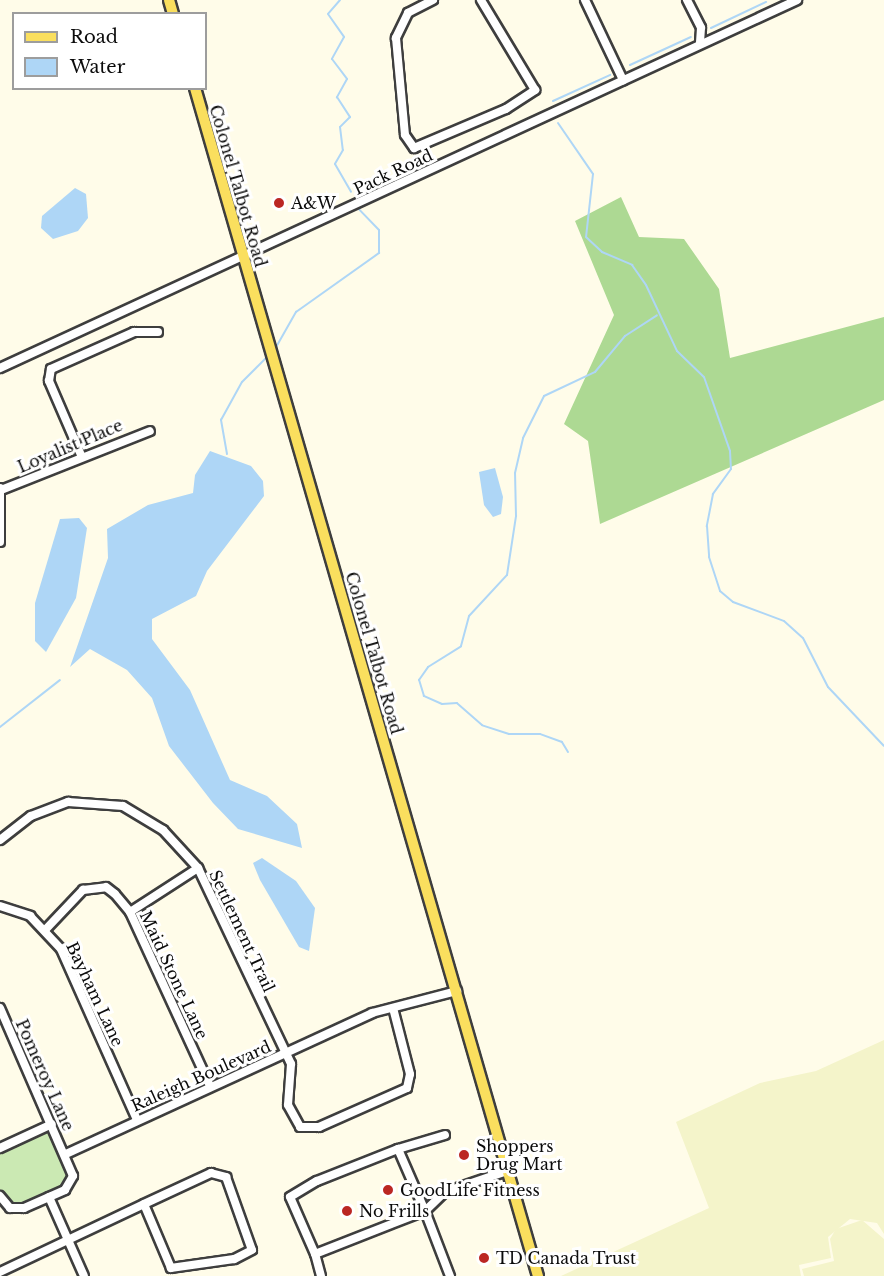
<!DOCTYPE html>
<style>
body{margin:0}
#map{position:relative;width:884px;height:1276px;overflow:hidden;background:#fffce9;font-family:"Libre Baskerville",serif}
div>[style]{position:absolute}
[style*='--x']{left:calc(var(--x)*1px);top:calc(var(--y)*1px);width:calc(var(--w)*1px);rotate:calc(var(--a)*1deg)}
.farmland>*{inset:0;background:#f4f4ca}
.green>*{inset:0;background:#cbe9b3}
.forest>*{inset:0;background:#add993}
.water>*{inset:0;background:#aed6f6}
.stream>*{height:2px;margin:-1px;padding:0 1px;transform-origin:1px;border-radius:1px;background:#aed6f6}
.roads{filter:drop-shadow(2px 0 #3e3e3e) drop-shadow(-2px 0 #3e3e3e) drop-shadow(0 2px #3e3e3e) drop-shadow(0 -2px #3e3e3e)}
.minor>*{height:8px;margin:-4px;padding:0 4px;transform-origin:4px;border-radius:4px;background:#fff}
.major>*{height:10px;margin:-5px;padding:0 5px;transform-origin:5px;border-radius:5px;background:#fadf5e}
.dots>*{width:16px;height:16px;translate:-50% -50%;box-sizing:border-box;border:3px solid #fff;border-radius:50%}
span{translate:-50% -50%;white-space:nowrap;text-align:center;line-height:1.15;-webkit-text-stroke:6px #fff;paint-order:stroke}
.street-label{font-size:16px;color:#0b0b0b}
.poi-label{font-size:16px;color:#0b0b0b}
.left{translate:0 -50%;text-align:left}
.legend{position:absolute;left:12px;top:12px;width:195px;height:78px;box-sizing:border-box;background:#fff;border:2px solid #9d9d9d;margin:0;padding:8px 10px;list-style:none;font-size:18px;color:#0b0b0b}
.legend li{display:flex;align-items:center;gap:12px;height:30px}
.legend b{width:30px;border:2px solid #9d9d9d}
</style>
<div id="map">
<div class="farmland">
<div style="clip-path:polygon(884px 1040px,884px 1234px,877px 1223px,850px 1219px,828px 1237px,831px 1258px,799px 1265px,801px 1276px,561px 1276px,709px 1208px,676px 1122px,760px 1083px,816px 1071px)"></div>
<div style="clip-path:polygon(862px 1220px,884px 1239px,884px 1276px,804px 1276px,802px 1269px,834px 1261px,830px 1239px,836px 1229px)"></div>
</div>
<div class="green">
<div style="clip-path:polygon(52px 1124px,66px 1154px,71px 1185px,16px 1209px,0 1196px,0 1148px)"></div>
</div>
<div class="forest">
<div style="clip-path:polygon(621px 197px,639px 237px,684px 239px,719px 289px,730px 358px,884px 317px,884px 400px,600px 524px,588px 441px,564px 424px,614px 315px,575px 221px)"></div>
</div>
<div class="water">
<div style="clip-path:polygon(75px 188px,86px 194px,88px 218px,78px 231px,53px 239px,41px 228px,42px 216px)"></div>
<div style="clip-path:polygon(210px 451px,251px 466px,263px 481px,264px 496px,207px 571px,196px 596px,152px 619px,152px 639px,190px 690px,230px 780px,267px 796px,297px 824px,302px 848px,238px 829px,213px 803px,169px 746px,152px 698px,127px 670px,90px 649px,70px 667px,108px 558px,107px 529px,148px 505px,193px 493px,195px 475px)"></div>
<div style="clip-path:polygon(495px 468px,503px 497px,501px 514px,493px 517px,484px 505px,479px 472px)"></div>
<div style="clip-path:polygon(79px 518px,87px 528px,76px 598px,46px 652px,35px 641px,35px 603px,60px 519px)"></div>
<div style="clip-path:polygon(262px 858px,296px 881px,315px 908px,309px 951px,299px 947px,260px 880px,253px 863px)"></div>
</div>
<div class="stream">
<div style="--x:340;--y:0;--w:18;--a:131"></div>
<div style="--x:328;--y:14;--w:28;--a:55"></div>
<div style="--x:344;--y:37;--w:25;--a:119"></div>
<div style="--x:332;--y:59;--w:25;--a:53"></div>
<div style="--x:347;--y:79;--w:21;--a:119"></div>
<div style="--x:337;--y:97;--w:24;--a:57"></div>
<div style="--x:350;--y:117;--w:14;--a:135"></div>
<div style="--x:340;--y:127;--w:23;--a:83"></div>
<div style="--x:343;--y:150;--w:16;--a:120"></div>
<div style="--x:335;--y:164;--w:32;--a:60"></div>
<div style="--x:711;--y:28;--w:61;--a:-25.3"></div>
<div style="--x:630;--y:65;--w:67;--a:-24.7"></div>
<div style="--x:553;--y:101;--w:63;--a:-24.5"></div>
<div style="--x:558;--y:123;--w:62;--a:55.5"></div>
<div style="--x:593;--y:174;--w:63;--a:96.3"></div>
<div style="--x:586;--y:237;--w:22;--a:43"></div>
<div style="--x:602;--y:252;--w:33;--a:23"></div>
<div style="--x:632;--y:265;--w:24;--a:55"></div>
<div style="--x:646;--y:285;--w:73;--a:64.8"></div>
<div style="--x:677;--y:351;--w:37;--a:44"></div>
<div style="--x:704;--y:377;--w:78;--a:70.6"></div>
<div style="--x:730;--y:451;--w:18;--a:87"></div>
<div style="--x:731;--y:469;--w:31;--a:126"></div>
<div style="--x:713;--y:494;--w:33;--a:101"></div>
<div style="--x:707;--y:526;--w:31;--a:86"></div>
<div style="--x:709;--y:557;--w:36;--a:72"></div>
<div style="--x:720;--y:591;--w:17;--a:40"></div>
<div style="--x:733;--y:602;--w:54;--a:20.4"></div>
<div style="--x:784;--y:621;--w:25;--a:42"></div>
<div style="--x:803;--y:638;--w:55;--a:63"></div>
<div style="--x:828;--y:687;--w:81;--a:46.5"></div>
<div style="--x:275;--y:349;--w:43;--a:-60.4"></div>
<div style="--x:296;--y:312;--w:102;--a:-35.4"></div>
<div style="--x:379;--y:253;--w:23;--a:-90"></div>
<div style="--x:379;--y:230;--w:29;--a:-134"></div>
<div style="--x:227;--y:454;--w:35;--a:-100"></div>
<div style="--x:221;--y:420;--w:43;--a:-61.1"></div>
<div style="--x:242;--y:382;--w:38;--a:-45"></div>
<div style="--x:0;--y:727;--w:76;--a:-38.1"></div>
<div style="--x:568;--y:752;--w:12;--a:-121"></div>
<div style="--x:562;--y:742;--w:23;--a:-160"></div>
<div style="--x:540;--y:734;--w:31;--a:180"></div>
<div style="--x:509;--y:734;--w:28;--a:-162"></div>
<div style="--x:482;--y:725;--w:33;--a:-139"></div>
<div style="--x:457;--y:703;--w:15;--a:176"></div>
<div style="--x:442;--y:704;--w:20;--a:-156"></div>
<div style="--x:424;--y:696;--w:17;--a:-107"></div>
<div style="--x:419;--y:680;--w:16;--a:-55"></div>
<div style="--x:428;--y:667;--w:39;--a:-32"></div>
<div style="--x:461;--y:646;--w:31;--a:-75"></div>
<div style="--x:469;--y:616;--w:56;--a:-47.2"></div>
<div style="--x:507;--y:575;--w:60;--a:-81.3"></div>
<div style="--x:516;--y:516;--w:43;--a:-91.3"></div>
<div style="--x:515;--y:473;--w:36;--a:-77"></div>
<div style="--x:523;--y:438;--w:47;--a:-63.4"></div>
<div style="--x:544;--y:396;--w:56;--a:-25.2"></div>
<div style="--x:595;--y:372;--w:47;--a:-50.2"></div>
<div style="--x:625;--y:336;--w:38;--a:-33"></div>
</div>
<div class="roads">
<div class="minor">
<div style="--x:433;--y:0;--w:28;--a:153"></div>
<div style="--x:408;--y:13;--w:28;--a:116"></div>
<div style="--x:396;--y:38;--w:97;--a:84.7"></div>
<div style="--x:405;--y:135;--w:16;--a:55"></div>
<div style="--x:414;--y:148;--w:100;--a:-23"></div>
<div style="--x:506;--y:109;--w:35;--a:-33"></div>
<div style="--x:535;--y:90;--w:105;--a:-121"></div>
<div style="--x:585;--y:0;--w:89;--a:64.6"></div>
<div style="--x:687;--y:0;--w:31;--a:63"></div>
<div style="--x:701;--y:28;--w:16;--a:94"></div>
<div style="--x:0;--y:368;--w:878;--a:-24.78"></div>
<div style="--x:81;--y:455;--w:81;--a:-113.4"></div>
<div style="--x:49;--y:381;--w:12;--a:-81"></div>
<div style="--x:51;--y:369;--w:91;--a:-24"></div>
<div style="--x:134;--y:332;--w:24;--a:0"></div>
<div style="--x:0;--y:488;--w:54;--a:90"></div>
<div style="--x:1;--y:490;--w:160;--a:-21.6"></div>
<div style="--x:0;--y:840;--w:39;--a:-38"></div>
<div style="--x:31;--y:816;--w:40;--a:-21"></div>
<div style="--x:68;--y:802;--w:55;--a:4.2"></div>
<div style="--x:123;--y:806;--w:47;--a:31"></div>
<div style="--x:163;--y:830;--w:52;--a:47.4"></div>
<div style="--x:198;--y:868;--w:217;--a:64.6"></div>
<div style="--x:291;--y:1064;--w:41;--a:94.2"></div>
<div style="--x:288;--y:1105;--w:25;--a:61"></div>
<div style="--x:300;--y:1127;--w:19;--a:0"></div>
<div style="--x:319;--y:1127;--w:96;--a:-23.9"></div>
<div style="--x:407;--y:1088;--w:14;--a:-78"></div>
<div style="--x:410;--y:1074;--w:68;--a:-104.4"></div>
<div style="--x:0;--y:906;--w:32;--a:18"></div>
<div style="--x:30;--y:916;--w:45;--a:46.8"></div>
<div style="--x:61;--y:949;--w:187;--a:66"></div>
<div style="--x:130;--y:912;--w:81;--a:-32.9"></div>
<div style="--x:46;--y:929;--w:54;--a:-46.5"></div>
<div style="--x:83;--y:890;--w:23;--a:-7"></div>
<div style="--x:106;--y:887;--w:11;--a:38"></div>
<div style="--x:115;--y:894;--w:23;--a:50"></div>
<div style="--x:130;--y:912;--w:192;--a:65.3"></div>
<div style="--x:0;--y:1008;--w:183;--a:66.5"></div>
<div style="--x:73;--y:1176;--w:16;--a:120"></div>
<div style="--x:65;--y:1190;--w:45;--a:156.3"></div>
<div style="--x:24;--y:1208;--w:14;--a:180"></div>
<div style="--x:10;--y:1208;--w:16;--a:-130"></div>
<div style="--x:0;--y:1148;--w:57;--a:-24.8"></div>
<div style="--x:398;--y:1149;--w:49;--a:-16.6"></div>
<div style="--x:66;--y:1154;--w:337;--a:-24.7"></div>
<div style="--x:372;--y:1013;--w:88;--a:-14.5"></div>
<div style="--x:49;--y:1197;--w:86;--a:66.1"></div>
<div style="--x:315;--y:1254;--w:62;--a:-113.7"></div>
<div style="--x:290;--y:1197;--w:31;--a:-31"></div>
<div style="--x:317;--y:1181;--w:87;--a:-21.6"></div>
<div style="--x:398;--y:1149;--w:68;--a:66.5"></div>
<div style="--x:425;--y:1211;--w:28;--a:-44"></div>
<div style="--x:445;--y:1192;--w:69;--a:-18.7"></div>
<div style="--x:0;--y:1272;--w:159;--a:-25.3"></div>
<div style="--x:144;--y:1204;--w:74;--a:-24.8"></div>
<div style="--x:211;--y:1173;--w:16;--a:15"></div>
<div style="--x:226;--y:1177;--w:77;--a:70.4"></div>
<div style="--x:252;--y:1250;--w:20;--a:153"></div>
<div style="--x:234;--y:1259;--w:64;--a:171.9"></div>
<div style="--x:171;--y:1268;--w:69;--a:-112.9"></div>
<div style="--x:321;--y:1276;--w:23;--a:-105"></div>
<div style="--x:315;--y:1254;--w:118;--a:-21.4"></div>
<div style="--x:425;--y:1211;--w:70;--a:69"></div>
</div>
<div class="major">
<div style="--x:169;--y:0;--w:15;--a:74"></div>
<div style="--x:195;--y:88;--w:1237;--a:73.9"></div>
</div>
</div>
<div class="dots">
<div style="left:279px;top:203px;background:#bb2723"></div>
<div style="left:464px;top:1155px;background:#bb2723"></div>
<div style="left:388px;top:1190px;background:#bb2723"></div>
<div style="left:347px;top:1211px;background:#bb2723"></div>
<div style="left:484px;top:1258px;background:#bb2723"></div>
</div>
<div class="street-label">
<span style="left:393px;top:172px;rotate:-25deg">Pack Road</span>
<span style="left:238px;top:186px;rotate:74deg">Colonel Talbot Road</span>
<span style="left:70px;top:446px;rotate:-23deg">Loyalist Place</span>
<span style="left:374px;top:653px;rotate:74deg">Colonel Talbot Road</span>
<span style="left:242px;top:931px;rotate:65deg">Settlement Trail</span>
<span style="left:174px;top:975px;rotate:65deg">Maid Stone Lane</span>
<span style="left:95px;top:994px;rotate:65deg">Bayham Lane</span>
<span style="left:45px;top:1075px;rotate:66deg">Pomeroy Lane</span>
<span style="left:201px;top:1076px;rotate:-24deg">Raleigh Boulevard</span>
</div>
<div class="poi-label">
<span class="left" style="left:291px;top:203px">A&amp;W</span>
<span class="left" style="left:476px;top:1155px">Shoppers<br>Drug Mart</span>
<span class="left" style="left:400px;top:1190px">GoodLife Fitness</span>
<span class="left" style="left:359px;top:1211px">No Frills</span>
<span class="left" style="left:496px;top:1258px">TD Canada Trust</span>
</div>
<ul class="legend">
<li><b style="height:8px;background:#fadf5e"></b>Road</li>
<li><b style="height:16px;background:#aed6f6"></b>Water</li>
</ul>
</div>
